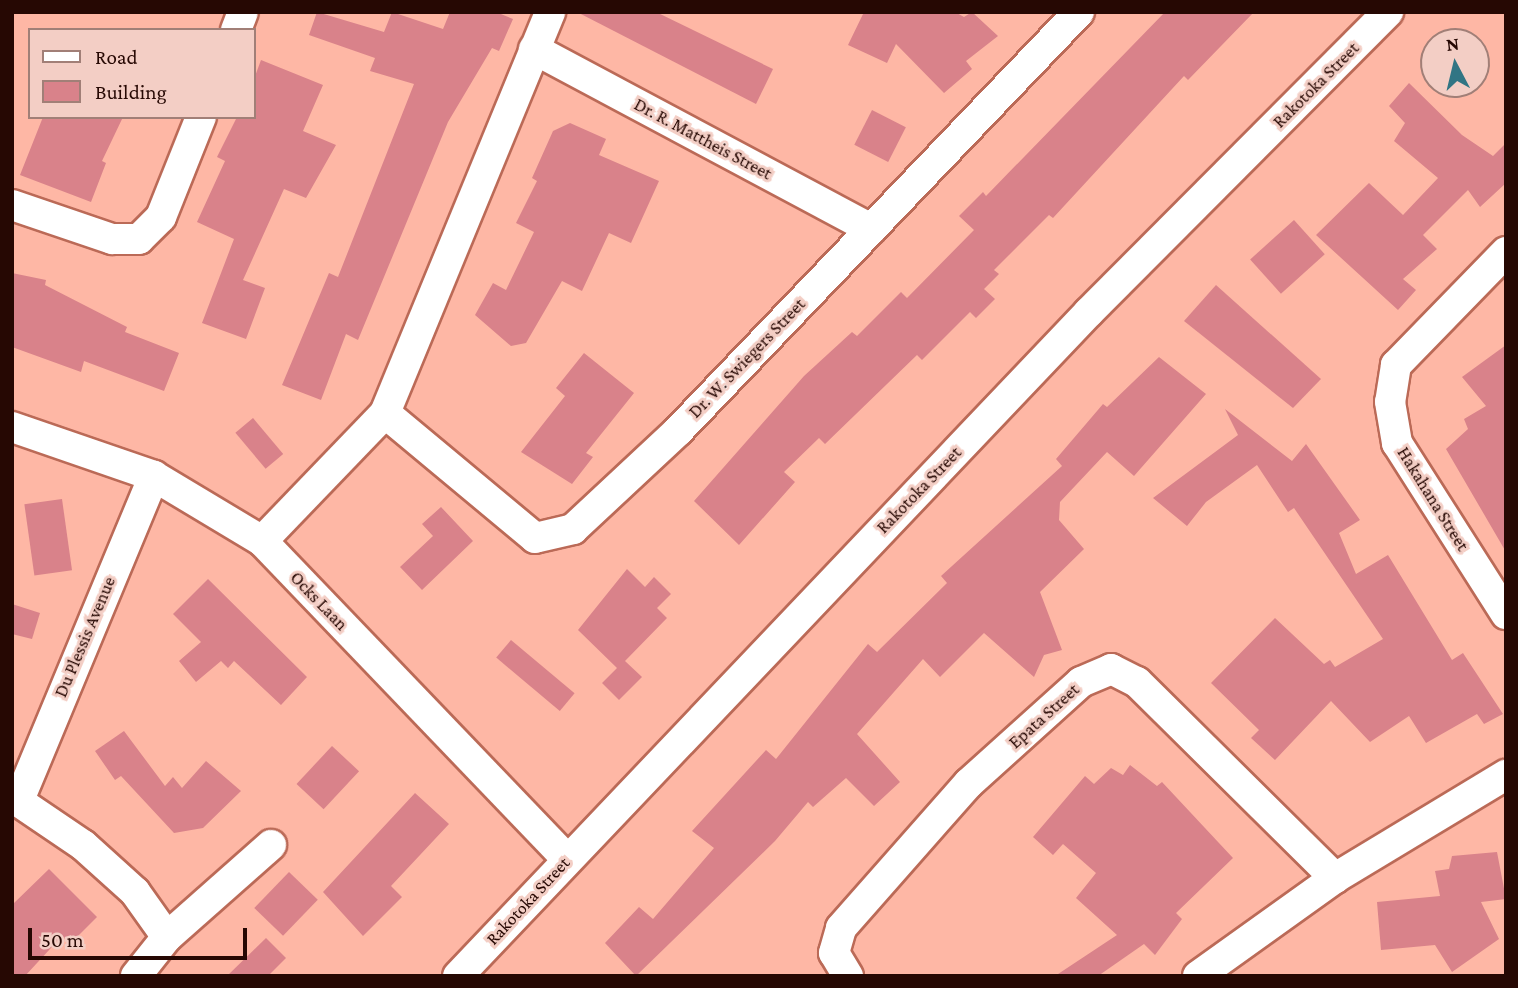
<!DOCTYPE html>
<style>
body{margin:0}
#map{position:relative;width:1518px;height:988px;overflow:hidden;background:#feb7a5;font-family:"Crimson Pro",serif}
div>[style]{position:absolute}
[style*='--x']{left:calc(var(--x)*1px);top:calc(var(--y)*1px);width:calc(var(--w)*1px);rotate:calc(var(--a)*1deg)}
.building>*{inset:0;background:#d9828a;transform-origin:0 0}
.roads{filter:drop-shadow(2px 0 #bb6a57) drop-shadow(-2px 0 #bb6a57) drop-shadow(0 2px #bb6a57) drop-shadow(0 -2px #bb6a57)}
.minor>*{height:30px;margin:-15px;padding:0 15px;transform-origin:15px;border-radius:15px;background:#fff}
span{translate:-50% -50%;white-space:nowrap;text-align:center;line-height:1.15;-webkit-text-stroke:6px #f3cec5;paint-order:stroke}
.street-label{font-size:18px;color:#260803}
.frame{position:absolute;inset:0;border:14px solid #260803;pointer-events:none}
.legend{position:absolute;left:28px;top:28px;width:228px;height:91px;box-sizing:border-box;background:#f3cec5;border:2px solid #a17f77;margin:0;padding:9px 12px;list-style:none;font-size:21px;color:#260803}
.legend li{display:flex;align-items:center;gap:14px;height:35px}
.legend b{width:35px;border:2px solid #a17f77}
.north{position:absolute;left:1420px;top:28px;width:70px;height:70px;box-sizing:border-box;background:#f3cec5;border:2px solid #a17f77;border-radius:50%;rotate:353deg;font-size:19px;font-weight:700;line-height:28px;text-align:center;color:#260803}
.north::after{content:'';display:block;margin:auto;width:24px;height:32px;background:#317584;clip-path:polygon(50% 0,100% 100%,50% 72%,0 100%)}
.scale{position:absolute;left:28px;top:928px;width:219px;height:32px;box-sizing:border-box;border:4px solid #260803;border-top:0;padding-left:9px;font-size:21px;line-height:24px;white-space:nowrap;color:#260803;-webkit-text-stroke:5px #f3cec5;paint-order:stroke}
</style>
<div id="map">
<div class="building">
<div style="clip-path:polygon(317px 12px,384px 32px,392px 12px,443px 29px,450px 12px,496px 12px,513px 19px,499px 51px,492px 48px,448px 122px,358px 340px,346px 334px,321px 400px,282px 385px,329px 273px,338px 277px,414px 84px,370px 71px,375px 58px,309px 35px)"></div>
<div style="clip-path:polygon(577px 12px,656px 12px,773px 69px,756px 104px)"></div>
<div style="clip-path:polygon(864px 12px,955px 12px,964px 17px,972px 12px,998px 36px,966px 61px,972px 69px,944px 93px,896px 44px,887px 63px,848px 45px)"></div>
<div style="clip-path:polygon(1165px 12px,1254px 12px,1188px 80px,1184px 76px,1053px 218px,1049px 215px,994px 270px,999px 274px,984px 289px,995px 299px,976px 318px,970px 312px,922px 360px,917px 355px,825px 444px,819px 438px,784px 472px,795px 482px,739px 545px,694px 501px,804px 376px,852px 332px,857px 336px,901px 292px,907px 298px,974px 230px,959px 216px,983px 192px,986px 196px)"></div>
<div style="clip-path:polygon(261px 60px,323px 85px,303px 131px,336px 145px,306px 198px,284px 189px,243px 280px,265px 288px,246px 339px,202px 323px,234px 239px,197px 222px,225px 161px,217px 157px,237px 117px,254px 117px,254px 79px)"></div>
<div style="clip-path:polygon(1409px 83px,1462px 135px,1493px 156px,1506px 143px,1506px 183px,1480px 207px,1468px 190px,1423px 235px,1437px 249px,1403px 279px,1416px 290px,1398px 310px,1316px 235px,1369px 183px,1403px 215px,1438px 178px,1394px 141px,1405px 123px,1389px 106px)"></div>
<div style="left:872px;top:110px;width:38px;height:39px;rotate:27deg"></div>
<div style="clip-path:polygon(43px 117px,123px 117px,102px 161px,106px 163px,91px 202px,20px 175px)"></div>
<div style="clip-path:polygon(570px 123px,606px 139px,599px 155px,659px 181px,631px 243px,609px 233px,582px 291px,562px 281px,526px 343px,511px 346px,475px 315px,493px 283px,506px 290px,534px 232px,516px 223px,537px 181px,532px 178px,553px 131px)"></div>
<div style="left:1294px;top:220px;width:46px;height:59px;rotate:48deg"></div>
<div style="clip-path:polygon(12px 273px,46px 280px,45px 285px,127px 327px,125px 332px,179px 353px,164px 391px,84px 361px,81px 372px,12px 347px)"></div>
<div style="clip-path:polygon(1216px 285px,1321px 379px,1293px 408px,1184px 321px)"></div>
<div style="clip-path:polygon(1506px 345px,1506px 552px,1446px 449px,1468px 429px,1464px 419px,1486px 406px,1462px 377px)"></div>
<div style="clip-path:polygon(584px 353px,634px 393px,586px 453px,593px 457px,572px 484px,521px 452px,565px 396px,556px 388px)"></div>
<div style="clip-path:polygon(1159px 357px,1206px 394px,1134px 476px,1107px 452px,1060px 502px,1059px 520px,1084px 549px,1040px 592px,1062px 650px,1044px 655px,1034px 677px,984px 633px,940px 677px,923px 659px,857px 734px,900px 782px,874px 806px,846px 778px,813px 807px,808px 802px,775px 841px,636px 976px,605px 943px,639px 907px,653px 919px,714px 848px,692px 831px,766px 750px,776px 759px,868px 644px,877px 652px,947px 583px,941px 576px,1062px 466px,1056px 459px,1103px 404px,1107px 407px)"></div>
<div style="clip-path:polygon(1225px 409px,1292px 461px,1306px 444px,1360px 520px,1339px 533px,1356px 574px,1388px 555px,1452px 660px,1463px 653px,1503px 714px,1484px 724px,1477px 714px,1426px 743px,1409px 716px,1370px 742px,1331px 701px,1275px 760px,1251px 738px,1259px 730px,1211px 683px,1275px 618px,1324px 664px,1330px 660px,1335px 667px,1383px 639px,1294px 508px,1288px 512px,1257px 465px,1206px 502px,1187px 526px,1153px 498px,1238px 435px)"></div>
<div style="left:253px;top:418px;width:47px;height:23px;rotate:50deg"></div>
<div style="left:62px;top:499px;width:72px;height:38px;rotate:82deg"></div>
<div style="clip-path:polygon(441px 507px,473px 541px,422px 590px,400px 567px,433px 536px,422px 524px)"></div>
<div style="clip-path:polygon(627px 569px,645px 587px,654px 577px,671px 594px,657px 608px,667px 618px,625px 661px,642px 677px,619px 700px,602px 683px,617px 668px,578px 630px)"></div>
<div style="clip-path:polygon(208px 579px,307px 677px,281px 705px,234px 661px,228px 668px,221px 661px,196px 682px,179px 661px,201px 642px,173px 614px)"></div>
<div style="clip-path:polygon(12px 604px,40px 613px,32px 639px,12px 634px)"></div>
<div style="left:511px;top:640px;width:83px;height:23px;rotate:40deg"></div>
<div style="clip-path:polygon(124px 731px,165px 786px,173px 777px,182px 788px,206px 761px,241px 791px,203px 828px,174px 833px,121px 776px,115px 780px,95px 751px)"></div>
<div style="left:332px;top:746px;width:37px;height:52px;rotate:43deg"></div>
<div style="clip-path:polygon(1130px 765px,1157px 786px,1162px 782px,1233px 858px,1176px 913px,1182px 919px,1155px 955px,1144px 944px,1098px 976px,1055px 976px,1117px 935px,1076px 898px,1096px 873px,1063px 844px,1053px 855px,1033px 837px,1085px 776px,1094px 784px,1111px 768px,1123px 775px)"></div>
<div style="clip-path:polygon(415px 793px,449px 824px,391px 886px,402px 897px,363px 936px,323px 892px)"></div>
<div style="clip-path:polygon(1497px 852px,1506px 899px,1481px 902px,1499px 939px,1452px 972px,1435px 945px,1381px 950px,1377px 902px,1440px 896px,1435px 871px,1449px 869px,1452px 856px)"></div>
<div style="clip-path:polygon(49px 869px,97px 917px,70px 944px,62px 936px,25px 976px,12px 976px,12px 905px)"></div>
<div style="left:289px;top:872px;width:40px;height:50px;rotate:44deg"></div>
<div style="clip-path:polygon(266px 938px,286px 958px,268px 976px,227px 976px)"></div>
</div>
<div class="roads">
<div class="minor">
<div style="--x:236;--y:30;--w:19;--a:-69"></div>
<div style="--x:534;--y:49;--w:382;--a:28.1"></div>
<div style="--x:12;--y:205;--w:106;--a:18.8"></div>
<div style="--x:112;--y:239;--w:27;--a:0"></div>
<div style="--x:139;--y:239;--w:31;--a:-45"></div>
<div style="--x:161;--y:217;--w:108;--a:-68.2"></div>
<div style="--x:1506;--y:252;--w:158;--a:134.2"></div>
<div style="--x:1396;--y:365;--w:37;--a:99"></div>
<div style="--x:1390;--y:402;--w:42;--a:80.3"></div>
<div style="--x:1397;--y:443;--w:203;--a:57.5"></div>
<div style="--x:385;--y:413;--w:195;--a:39.8"></div>
<div style="--x:535;--y:538;--w:39;--a:-13"></div>
<div style="--x:573;--y:529;--w:144;--a:-43"></div>
<div style="--x:678;--y:431;--w:580;--a:-46.26"></div>
<div style="--x:12;--y:427;--w:150;--a:19"></div>
<div style="--x:154;--y:476;--w:126;--a:31"></div>
<div style="--x:262;--y:541;--w:441;--a:46.2"></div>
<div style="--x:262;--y:541;--w:178;--a:-46.1"></div>
<div style="--x:385;--y:413;--w:434;--a:-67.6"></div>
<div style="--x:12;--y:797;--w:86;--a:34.1"></div>
<div style="--x:83;--y:845;--w:70;--a:42.1"></div>
<div style="--x:135;--y:892;--w:55;--a:54.6"></div>
<div style="--x:167;--y:937;--w:50;--a:128.5"></div>
<div style="--x:19;--y:800;--w:351;--a:-67.4"></div>
<div style="--x:167;--y:937;--w:139;--a:-41.5"></div>
<div style="--x:458;--y:976;--w:916;--a:-46.46"></div>
<div style="--x:1089;--y:312;--w:424;--a:-45.1"></div>
<div style="--x:848;--y:976;--w:27;--a:-121"></div>
<div style="--x:834;--y:953;--w:26;--a:-74"></div>
<div style="--x:841;--y:928;--w:193;--a:-48.6"></div>
<div style="--x:969;--y:783;--w:151;--a:-42"></div>
<div style="--x:1081;--y:682;--w:33;--a:-23"></div>
<div style="--x:1111;--y:669;--w:29;--a:27"></div>
<div style="--x:1137;--y:682;--w:279;--a:44.7"></div>
<div style="--x:1198;--y:976;--w:168;--a:-35.6"></div>
<div style="--x:1335;--y:878;--w:200;--a:-31.1"></div>
</div>
</div>
<div class="street-label">
<span style="left:1316px;top:85px;rotate:-45deg">Rakotoka Street</span>
<span style="left:703px;top:139px;rotate:28deg">Dr. R. Mattheis Street</span>
<span style="left:747px;top:358px;rotate:-46deg">Dr. W. Swiegers Street</span>
<span style="left:919px;top:490px;rotate:-46deg">Rakotoka Street</span>
<span style="left:1433px;top:499px;rotate:58deg">Hakahana Street</span>
<span style="left:319px;top:601px;rotate:46deg">Ocks Laan</span>
<span style="left:85px;top:637px;rotate:-67deg">Du Plessis Avenue</span>
<span style="left:1044px;top:716px;rotate:-42deg">Epata Street</span>
<span style="left:528px;top:901px;rotate:-47deg">Rakotoka Street</span>
</div>
<div class="frame"></div>
<ul class="legend">
<li><b style="height:9px;background:#fff"></b>Road</li>
<li><b style="height:19px;background:#d9828a"></b>Building</li>
</ul>
<div class="north">N</div>
<div class="scale">50 m</div>
</div>
